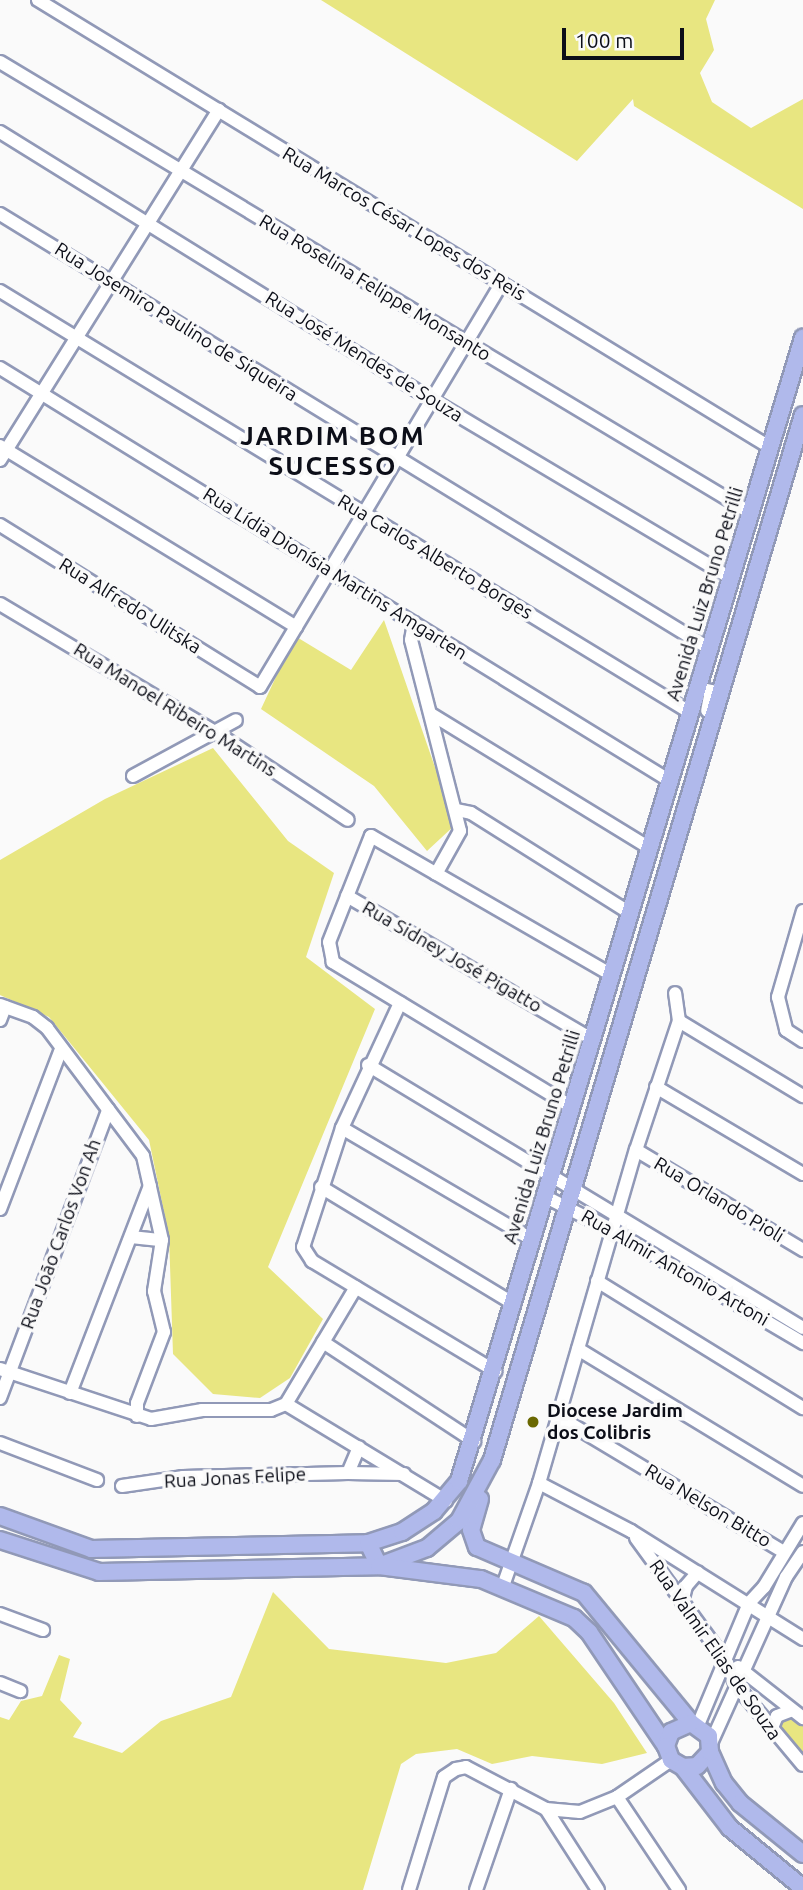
<!DOCTYPE html>
<meta charset="utf-8">
<style>
body{margin:0}
#map{position:relative;width:803px;height:1890px;overflow:hidden;background:#fafafa;font-family:Ubuntu,sans-serif}
div>[style]{position:absolute}
[style*='--x']{left:calc(var(--x)*1px);top:calc(var(--y)*1px);width:calc(var(--w)*1px);rotate:calc(var(--a)*1deg)}
.green>*{inset:0;background:#e8e681}
.roads{filter:drop-shadow(2px 0 #9199b7) drop-shadow(-2px 0 #9199b7) drop-shadow(0 2px #9199b7) drop-shadow(0 -2px #9199b7)}
.minor>*{height:12px;margin:-6px;padding:0 6px;transform-origin:6px;border-radius:6px;background:#fff}
.major>*{height:16px;margin:-8px;padding:0 8px;transform-origin:8px;border-radius:8px;background:#b0b9eb}
.dots>*{width:19px;height:19px;translate:-50% -50%;box-sizing:border-box;border:4px solid #fafafa;border-radius:50%}
span{translate:-50% -50%;white-space:nowrap;text-align:center;line-height:1.15;-webkit-text-stroke:7px #fafafa;paint-order:stroke}
.street-label{font-size:19px;color:#0c0e18}
.poi-label{font-size:19px;color:#0c0e18;font-weight:700}
.left{translate:0 -50%;text-align:left}
.district-label{font-size:26px;color:#0c0e18;font-weight:700;letter-spacing:2px}
.scale{position:absolute;left:562px;top:28px;width:122px;height:32px;box-sizing:border-box;border:4px solid #0c0e18;border-top:0;padding-left:9px;font-size:21px;line-height:24px;white-space:nowrap;color:#0c0e18;-webkit-text-stroke:5px #fafafa;paint-order:stroke}
</style>
<div id="map">
<div class="green">
<div style="clip-path:polygon(321px 0,715px 0,706px 19px,714px 50px,700px 73px,712px 102px,751px 128px,803px 99px,803px 209px,634px 106px,633px 99px,577px 161px)"></div>
<div style="clip-path:polygon(384px 620px,455px 825px,427px 851px,374px 786px,261px 709px,295px 636px,351px 670px)"></div>
<div style="clip-path:polygon(213px 748px,288px 841px,334px 873px,306px 957px,375px 1009px,268px 1267px,323px 1319px,290px 1378px,260px 1398px,213px 1394px,173px 1354px,169px 1236px,149px 1140px,49px 1017px,0 995px,0 860px,105px 799px)"></div>
<div style="clip-path:polygon(273px 1592px,329px 1649px,446px 1663px,496px 1653px,539px 1616px,614px 1703px,647px 1753px,602px 1764px,532px 1756px,492px 1764px,457px 1749px,416px 1754px,401px 1764px,363px 1890px,0 1890px,0 1717px,9px 1720px,21px 1701px,42px 1696px,59px 1655px,70px 1659px,60px 1700px,82px 1723px,73px 1737px,122px 1753px,161px 1721px,231px 1697px)"></div>
<div style="clip-path:polygon(790px 1716px,803px 1724px,803px 1761px,779px 1730px,777px 1721px)"></div>
</div>
<div class="roads">
<div class="minor">
<div style="--x:38;--y:0;--w:859;--a:31.43"></div>
<div style="--x:0;--y:62;--w:876;--a:30.99"></div>
<div style="--x:0;--y:132;--w:508;--a:31.81"></div>
<div style="--x:432;--y:400;--w:348;--a:30.8"></div>
<div style="--x:0;--y:214;--w:833;--a:31.49"></div>
<div style="--x:0;--y:291;--w:810;--a:31.41"></div>
<div style="--x:0;--y:368;--w:787;--a:31.65"></div>
<div style="--x:0;--y:446;--w:347;--a:31.4"></div>
<div style="--x:0;--y:460;--w:413;--a:-58"></div>
<div style="--x:0;--y:525;--w:306;--a:31.9"></div>
<div style="--x:260;--y:687;--w:471;--a:-59.1"></div>
<div style="--x:0;--y:604;--w:250;--a:30.8"></div>
<div style="--x:215;--y:732;--w:159;--a:33.5"></div>
<div style="--x:414;--y:623;--w:17;--a:100"></div>
<div style="--x:411;--y:640;--w:197;--a:75.6"></div>
<div style="--x:460;--y:831;--w:49;--a:119.2"></div>
<div style="--x:698;--y:688;--w:13;--a:13"></div>
<div style="--x:711;--y:691;--w:20;--a:101"></div>
<div style="--x:431;--y:714;--w:257;--a:31.5"></div>
<div style="--x:133;--y:776;--w:117;--a:-28.5"></div>
<div style="--x:457;--y:810;--w:14;--a:12"></div>
<div style="--x:471;--y:813;--w:188;--a:32.2"></div>
<div style="--x:347;--y:896;--w:284;--a:30.3"></div>
<div style="--x:803;--y:911;--w:90;--a:106.2"></div>
<div style="--x:778;--y:997;--w:34;--a:76"></div>
<div style="--x:786;--y:1030;--w:20;--a:33"></div>
<div style="--x:400;--y:1003;--w:138;--a:114.9"></div>
<div style="--x:342;--y:1128;--w:125;--a:108.1"></div>
<div style="--x:303;--y:1247;--w:17;--a:57"></div>
<div style="--x:312;--y:1261;--w:214;--a:31"></div>
<div style="--x:0;--y:1005;--w:35;--a:20"></div>
<div style="--x:33;--y:1017;--w:18;--a:38"></div>
<div style="--x:47;--y:1028;--w:160;--a:53.1"></div>
<div style="--x:143;--y:1156;--w:86;--a:77.3"></div>
<div style="--x:162;--y:1240;--w:52;--a:98.9"></div>
<div style="--x:154;--y:1291;--w:42;--a:76.3"></div>
<div style="--x:164;--y:1332;--w:76;--a:110.8"></div>
<div style="--x:137;--y:1403;--w:13;--a:90"></div>
<div style="--x:0;--y:1020;--w:14;--a:-69"></div>
<div style="--x:679;--y:1021;--w:145;--a:31.2"></div>
<div style="--x:368;--y:1065;--w:508;--a:31.16"></div>
<div style="--x:656;--y:1087;--w:171;--a:30.6"></div>
<div style="--x:572;--y:1107;--w:280;--a:-148.8"></div>
<div style="--x:333;--y:962;--w:20;--a:-101"></div>
<div style="--x:329;--y:942;--w:114;--a:-68.4"></div>
<div style="--x:371;--y:836;--w:278;--a:30"></div>
<div style="--x:342;--y:1128;--w:221;--a:30.4"></div>
<div style="--x:636;--y:1150;--w:195;--a:30.9"></div>
<div style="--x:321;--y:1187;--w:226;--a:31.2"></div>
<div style="--x:546;--y:1197;--w:75;--a:26.9"></div>
<div style="--x:613;--y:1231;--w:221;--a:30.5"></div>
<div style="--x:0;--y:1209;--w:171;--a:-69.1"></div>
<div style="--x:131;--y:1237;--w:31;--a:6"></div>
<div style="--x:597;--y:1281;--w:242;--a:31.7"></div>
<div style="--x:323;--y:1342;--w:181;--a:33.3"></div>
<div style="--x:578;--y:1349;--w:263;--a:31.3"></div>
<div style="--x:0;--y:1369;--w:159;--a:18.3"></div>
<div style="--x:151;--y:1419;--w:52;--a:-10"></div>
<div style="--x:202;--y:1410;--w:69;--a:0"></div>
<div style="--x:271;--y:1410;--w:16;--a:-22"></div>
<div style="--x:70;--y:1393;--w:222;--a:-68.9"></div>
<div style="--x:0;--y:1398;--w:308;--a:-69.4"></div>
<div style="--x:286;--y:1404;--w:187;--a:31.2"></div>
<div style="--x:286;--y:1404;--w:136;--a:-59.1"></div>
<div style="--x:559;--y:1417;--w:262;--a:31"></div>
<div style="--x:0;--y:1443;--w:104;--a:20.9"></div>
<div style="--x:348;--y:1473;--w:56;--a:1"></div>
<div style="--x:539;--y:1483;--w:104;--a:27.6"></div>
<div style="--x:631;--y:1531;--w:203;--a:32.1"></div>
<div style="--x:122;--y:1486;--w:62;--a:-8.4"></div>
<div style="--x:183;--y:1477;--w:165;--a:-1.4"></div>
<div style="--x:348;--y:1473;--w:28;--a:-67"></div>
<div style="--x:636;--y:1538;--w:155;--a:53.9"></div>
<div style="--x:727;--y:1663;--w:24;--a:68"></div>
<div style="--x:736;--y:1685;--w:104;--a:50.1"></div>
<div style="--x:503;--y:1586;--w:109;--a:-70.7"></div>
<div style="--x:539;--y:1483;--w:347;--a:-73.8"></div>
<div style="--x:636;--y:1150;--w:136;--a:-71.6"></div>
<div style="--x:679;--y:1021;--w:28;--a:-98"></div>
<div style="--x:682;--y:1602;--w:16;--a:-76"></div>
<div style="--x:686;--y:1586;--w:18;--a:-49"></div>
<div style="--x:0;--y:1614;--w:46;--a:20.4"></div>
<div style="--x:738;--y:1667;--w:83;--a:38.1"></div>
<div style="--x:0;--y:1683;--w:22;--a:22"></div>
<div style="--x:698;--y:1725;--w:132;--a:-67.3"></div>
<div style="--x:749;--y:1603;--w:22;--a:-47"></div>
<div style="--x:764;--y:1587;--w:75;--a:-58.6"></div>
<div style="--x:771;--y:1730;--w:15;--a:-67"></div>
<div style="--x:777;--y:1716;--w:14;--a:-21"></div>
<div style="--x:711;--y:1743;--w:182;--a:-65.7"></div>
<div style="--x:786;--y:1577;--w:30;--a:-56"></div>
<div style="--x:617;--y:1797;--w:112;--a:56.3"></div>
<div style="--x:546;--y:1809;--w:96;--a:57.3"></div>
<div style="--x:409;--y:1890;--w:118;--a:-72.8"></div>
<div style="--x:444;--y:1777;--w:14;--a:-34"></div>
<div style="--x:456;--y:1769;--w:10;--a:-11"></div>
<div style="--x:466;--y:1767;--w:90;--a:27.7"></div>
<div style="--x:546;--y:1809;--w:34;--a:5"></div>
<div style="--x:580;--y:1812;--w:40;--a:-22"></div>
<div style="--x:617;--y:1797;--w:65;--a:-34.4"></div>
<div style="--x:476;--y:1890;--w:107;--a:-70.9"></div>
</div>
<div class="major">
<div style="--x:480;--y:1499;--w:32;--a:106"></div>
<div style="--x:471;--y:1530;--w:18;--a:71"></div>
<div style="--x:477;--y:1547;--w:116;--a:23.3"></div>
<div style="--x:584;--y:1593;--w:168;--a:50.5"></div>
<div style="--x:0;--y:1516;--w:97;--a:19.9"></div>
<div style="--x:91;--y:1549;--w:277;--a:-1.2"></div>
<div style="--x:368;--y:1543;--w:36;--a:-18"></div>
<div style="--x:402;--y:1532;--w:38;--a:-33"></div>
<div style="--x:434;--y:1511;--w:39;--a:-50"></div>
<div style="--x:459;--y:1481;--w:1194;--a:-73.25"></div>
<div style="--x:0;--y:1540;--w:104;--a:17.9"></div>
<div style="--x:99;--y:1572;--w:280;--a:-1.2"></div>
<div style="--x:379;--y:1566;--w:51;--a:-20.6"></div>
<div style="--x:427;--y:1548;--w:42;--a:-40.2"></div>
<div style="--x:459;--y:1521;--w:69;--a:-61.6"></div>
<div style="--x:492;--y:1460;--w:1090;--a:-73.43"></div>
<div style="--x:368;--y:1543;--w:25;--a:64"></div>
<div style="--x:379;--y:1566;--w:103;--a:7.3"></div>
<div style="--x:481;--y:1579;--w:101;--a:22.8"></div>
<div style="--x:574;--y:1618;--w:21;--a:43"></div>
<div style="--x:589;--y:1632;--w:138;--a:56"></div>
<div style="--x:710;--y:1752;--w:34;--a:66"></div>
<div style="--x:724;--y:1783;--w:26;--a:51"></div>
<div style="--x:740;--y:1803;--w:81;--a:39"></div>
<div style="--x:683;--y:1767;--w:14;--a:-4"></div>
<div style="--x:697;--y:1766;--w:19;--a:-47"></div>
<div style="--x:710;--y:1752;--w:16;--a:-94"></div>
<div style="--x:709;--y:1736;--w:22;--a:-144"></div>
<div style="--x:691;--y:1723;--w:22;--a:156"></div>
<div style="--x:671;--y:1732;--w:15;--a:110"></div>
<div style="--x:666;--y:1746;--w:15;--a:70"></div>
<div style="--x:671;--y:1760;--w:14;--a:30"></div>
<div style="--x:683;--y:1767;--w:77;--a:52.4"></div>
<div style="--x:730;--y:1828;--w:94;--a:39.4"></div>
</div>
</div>
<div class="dots">
<div style="left:533px;top:1422px;background:#6a6801"></div>
</div>
<div class="street-label">
<span style="left:404px;top:224px;rotate:31deg">Rua Marcos César Lopes dos Reis</span>
<span style="left:375px;top:288px;rotate:31deg">Rua Roselina Felippe Monsanto</span>
<span style="left:176px;top:322px;rotate:32deg">Rua Josemiro Paulino de Siqueira</span>
<span style="left:364px;top:357px;rotate:32deg">Rua José Mendes de Souza</span>
<span style="left:435px;top:557px;rotate:31deg">Rua Carlos Alberto Borges</span>
<span style="left:335px;top:574px;rotate:32deg">Rua Lídia Dionísia Martins Amgarten</span>
<span style="left:705px;top:594px;rotate:-73deg">Avenida Luiz Bruno Petrilli</span>
<span style="left:130px;top:606px;rotate:32deg">Rua Alfredo Ulitska</span>
<span style="left:175px;top:710px;rotate:32deg">Rua Manoel Ribeiro Martins</span>
<span style="left:452px;top:957px;rotate:30deg">Rua Sidney José Pigatto</span>
<span style="left:542px;top:1137px;rotate:-73deg">Avenida Luiz Bruno Petrilli</span>
<span style="left:719px;top:1200px;rotate:31deg">Rua Orlando Pioli</span>
<span style="left:61px;top:1234px;rotate:-70deg">Rua João Carlos Von Ah</span>
<span style="left:675px;top:1268px;rotate:30deg">Rua Almir Antonio Artoni</span>
<span style="left:235px;top:1478px;rotate:-3deg">Rua Jonas Felipe</span>
<span style="left:708px;top:1506px;rotate:31deg">Rua Nelson Bitto</span>
<span style="left:715px;top:1650px;rotate:55deg">Rua Valmir Elias de Souza</span>
</div>
<div class="poi-label">
<span class="left" style="left:547px;top:1422px">Diocese Jardim<br>dos Colibris</span>
</div>
<div class="district-label">
<span style="left:333px;top:451px">JARDIM BOM<br>SUCESSO</span>
</div>
<div class="scale">100 m</div>
</div>
